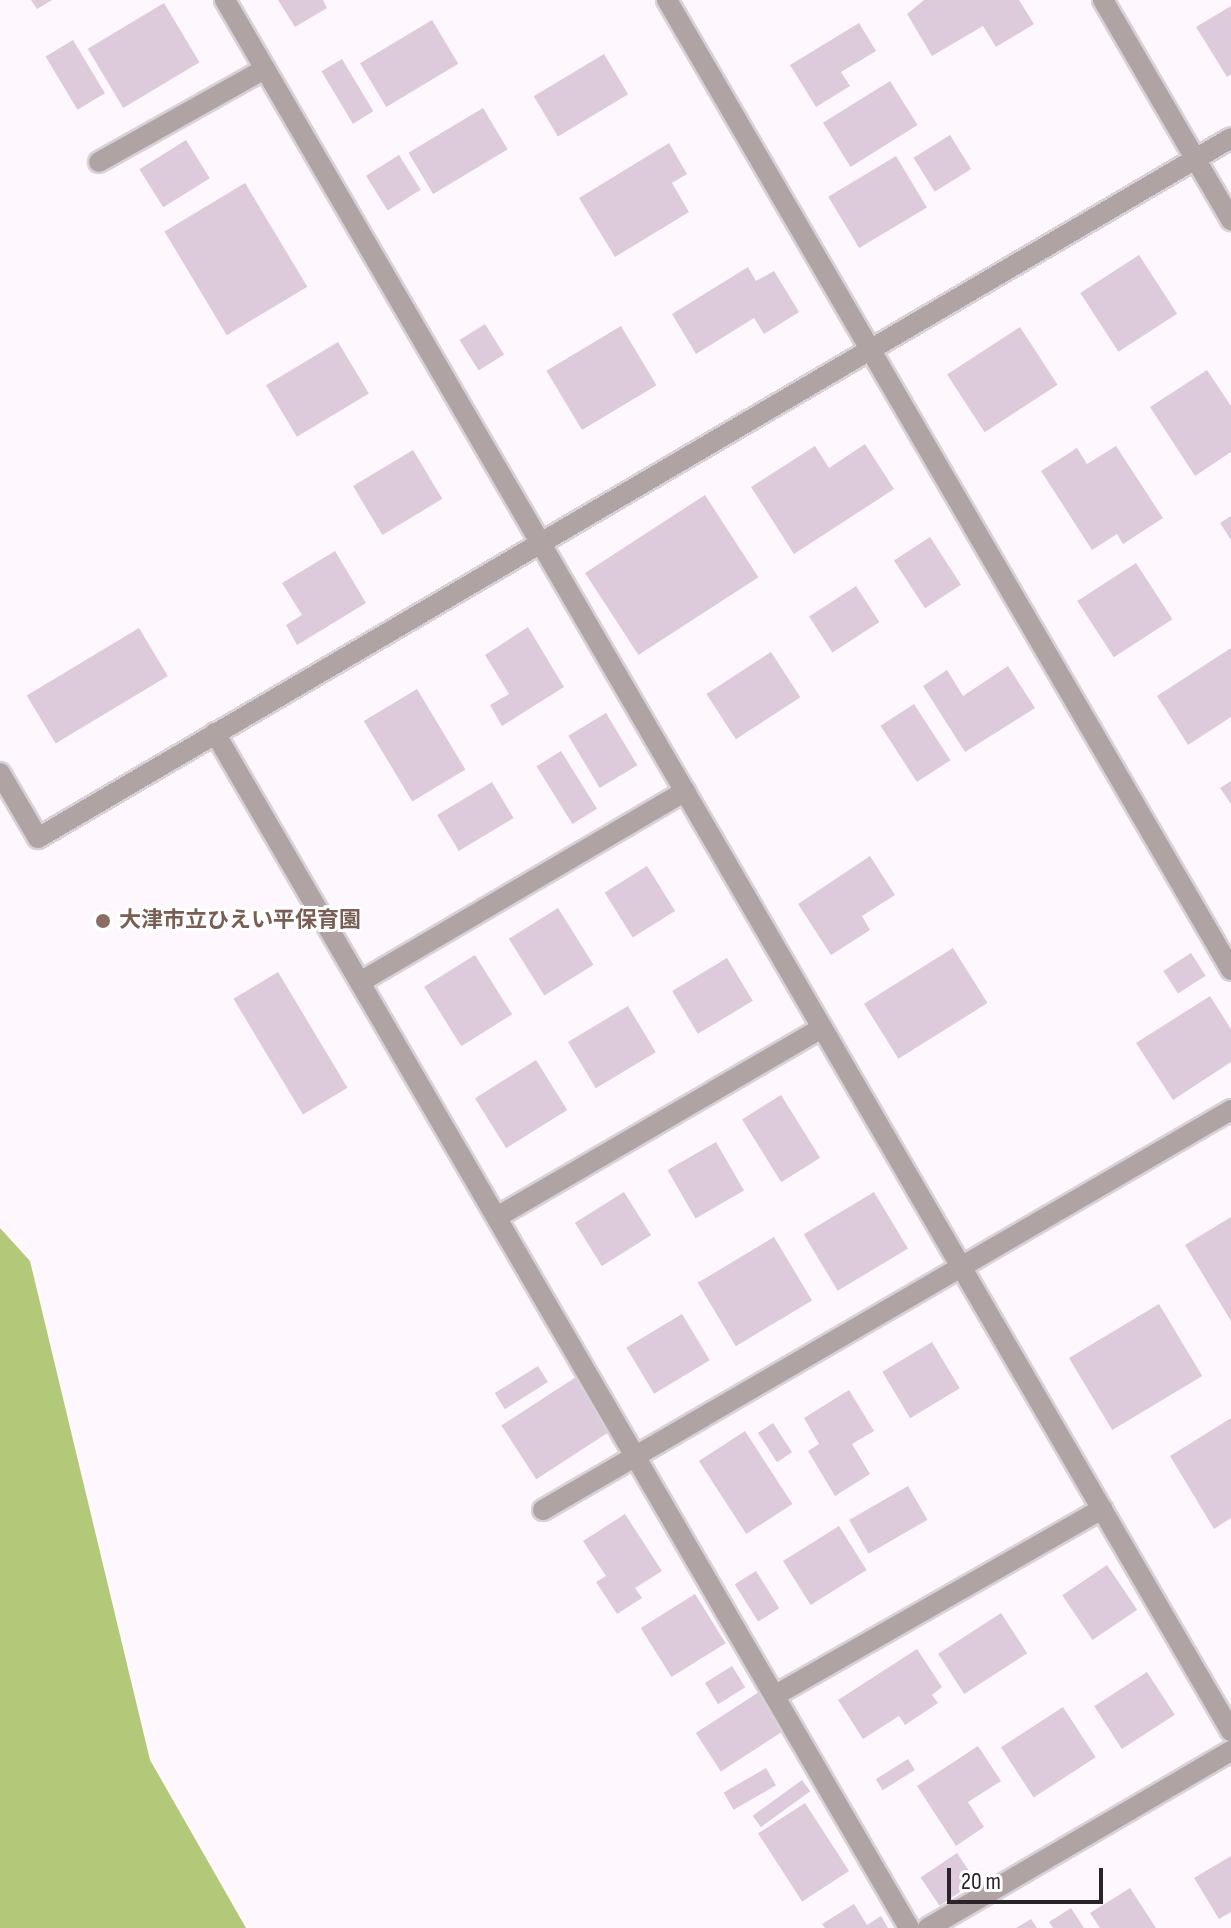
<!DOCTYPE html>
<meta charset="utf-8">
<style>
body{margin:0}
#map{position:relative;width:1231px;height:1928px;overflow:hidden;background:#fff7fe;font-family:"Sofia Sans Condensed","Noto Sans JP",sans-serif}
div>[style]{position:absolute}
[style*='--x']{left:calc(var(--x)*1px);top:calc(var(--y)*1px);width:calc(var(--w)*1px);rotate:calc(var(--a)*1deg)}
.forest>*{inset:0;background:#b2c97a}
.building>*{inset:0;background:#ddcbdc;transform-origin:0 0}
.roads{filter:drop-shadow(2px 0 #d9d1d8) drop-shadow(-2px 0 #d9d1d8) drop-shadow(0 2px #d9d1d8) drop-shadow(0 -2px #d9d1d8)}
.minor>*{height:20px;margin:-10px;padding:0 10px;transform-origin:10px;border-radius:10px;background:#afa3a4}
.dots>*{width:22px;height:22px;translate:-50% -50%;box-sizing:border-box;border:4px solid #fff;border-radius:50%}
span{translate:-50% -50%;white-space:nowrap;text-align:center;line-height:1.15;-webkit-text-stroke:6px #fff;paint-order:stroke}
.education-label{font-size:22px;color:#785e54;font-weight:700}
.left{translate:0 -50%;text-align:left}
.scale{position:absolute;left:947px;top:1868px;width:156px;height:36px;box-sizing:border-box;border:4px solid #2a232a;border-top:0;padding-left:10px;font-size:24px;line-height:28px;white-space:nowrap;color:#2a232a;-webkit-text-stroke:6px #fff;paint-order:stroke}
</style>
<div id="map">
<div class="forest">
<div style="clip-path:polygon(0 1228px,30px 1261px,150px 1760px,246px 1928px,0 1928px)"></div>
</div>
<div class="building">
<div style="clip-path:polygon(31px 0,52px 0,37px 9px)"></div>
<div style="clip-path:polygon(278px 0,323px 0,327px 8px,295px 27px)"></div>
<div style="clip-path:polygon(924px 0,1019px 0,1034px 24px,996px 47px,983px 26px,932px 56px,907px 14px)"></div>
<div style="left:164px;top:3px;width:69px;height:89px;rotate:59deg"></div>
<div style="clip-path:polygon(1231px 6px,1231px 74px,1227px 77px,1196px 27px)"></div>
<div style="left:432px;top:20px;width:51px;height:84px;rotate:59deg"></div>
<div style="clip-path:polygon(859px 23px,876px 51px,841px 72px,850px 86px,816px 107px,790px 65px)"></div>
<div style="left:73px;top:40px;width:62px;height:32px;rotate:59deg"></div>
<div style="left:604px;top:54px;width:47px;height:82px;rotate:59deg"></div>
<div style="left:342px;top:59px;width:61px;height:24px;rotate:59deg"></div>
<div style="left:890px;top:81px;width:52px;height:79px;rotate:58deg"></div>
<div style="left:483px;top:108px;width:48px;height:87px;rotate:59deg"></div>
<div style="left:950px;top:135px;width:40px;height:43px;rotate:58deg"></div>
<div style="left:186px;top:140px;width:45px;height:55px;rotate:58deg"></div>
<div style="clip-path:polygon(669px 143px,687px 174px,672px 183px,689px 212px,615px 257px,579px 198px)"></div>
<div style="left:399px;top:155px;width:41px;height:39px;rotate:58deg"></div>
<div style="left:896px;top:156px;width:60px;height:79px;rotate:59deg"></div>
<div style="left:245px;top:183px;width:121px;height:94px;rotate:59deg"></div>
<div style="left:1139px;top:255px;width:70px;height:70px;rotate:57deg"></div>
<div style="clip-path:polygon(748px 267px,756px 281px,774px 271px,799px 312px,764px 334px,754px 318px,696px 354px,672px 314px)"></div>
<div style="left:485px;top:324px;width:36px;height:30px;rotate:58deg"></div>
<div style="left:621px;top:326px;width:69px;height:87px;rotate:59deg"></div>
<div style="left:1020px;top:327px;width:69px;height:87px;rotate:57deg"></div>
<div style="left:338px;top:342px;width:60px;height:84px;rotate:59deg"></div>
<div style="clip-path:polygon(1207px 370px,1231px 406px,1231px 452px,1195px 476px,1150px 407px)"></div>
<div style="clip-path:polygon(865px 444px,894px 489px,794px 554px,751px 487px,815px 446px,829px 468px)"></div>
<div style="clip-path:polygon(1116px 446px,1163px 518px,1123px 544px,1117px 534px,1092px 550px,1041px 471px,1077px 448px,1087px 464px)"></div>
<div style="left:413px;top:450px;width:57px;height:70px;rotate:59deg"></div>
<div style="left:705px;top:495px;width:98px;height:143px;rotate:57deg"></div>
<div style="clip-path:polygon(1231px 516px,1231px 540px,1220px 523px)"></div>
<div style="left:930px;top:537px;width:57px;height:43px;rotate:57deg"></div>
<div style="clip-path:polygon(335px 551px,366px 603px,297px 645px,286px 625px,302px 615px,282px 583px)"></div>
<div style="left:1136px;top:563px;width:67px;height:70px;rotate:57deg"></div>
<div style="left:856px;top:586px;width:43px;height:56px;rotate:57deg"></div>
<div style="clip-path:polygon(528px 627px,564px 687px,502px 726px,490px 705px,509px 694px,485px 655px)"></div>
<div style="left:139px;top:628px;width:56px;height:131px;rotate:59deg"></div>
<div style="clip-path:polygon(1231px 648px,1231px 717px,1188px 745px,1157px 696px)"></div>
<div style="left:771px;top:652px;width:54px;height:77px;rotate:57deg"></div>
<div style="clip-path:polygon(1008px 666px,1035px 708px,965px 752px,923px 686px,947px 670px,963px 696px)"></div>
<div style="left:417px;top:689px;width:94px;height:62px;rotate:59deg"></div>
<div style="left:914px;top:704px;width:67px;height:40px;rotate:57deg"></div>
<div style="left:606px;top:713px;width:61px;height:44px;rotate:59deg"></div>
<div style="left:561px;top:751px;width:68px;height:29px;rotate:58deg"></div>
<div style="clip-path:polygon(1231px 781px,1231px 804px,1220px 788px)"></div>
<div style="left:492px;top:782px;width:42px;height:64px;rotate:59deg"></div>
<div style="clip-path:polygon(870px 856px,895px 895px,862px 916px,870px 930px,831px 955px,798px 904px)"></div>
<div style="left:647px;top:866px;width:53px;height:50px;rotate:58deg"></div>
<div style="left:558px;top:908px;width:67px;height:58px;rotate:58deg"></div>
<div style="left:953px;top:948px;width:65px;height:105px;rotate:58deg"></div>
<div style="left:1191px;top:953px;width:27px;height:33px;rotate:57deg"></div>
<div style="left:475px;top:955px;width:70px;height:60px;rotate:58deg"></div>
<div style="left:727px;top:958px;width:50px;height:64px;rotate:59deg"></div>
<div style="left:278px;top:972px;width:135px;height:52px;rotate:59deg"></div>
<div style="clip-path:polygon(1210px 996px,1231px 1029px,1231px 1062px,1173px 1100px,1136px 1043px)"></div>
<div style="left:628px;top:1006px;width:54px;height:70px;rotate:59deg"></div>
<div style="left:536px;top:1060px;width:59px;height:72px;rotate:58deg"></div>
<div style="left:781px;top:1095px;width:74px;height:46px;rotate:58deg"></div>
<div style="left:716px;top:1142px;width:56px;height:56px;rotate:60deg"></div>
<div style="left:624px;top:1192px;width:51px;height:58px;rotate:58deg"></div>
<div style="left:874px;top:1192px;width:66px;height:82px;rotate:59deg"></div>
<div style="clip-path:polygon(1231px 1217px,1231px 1321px,1185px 1245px)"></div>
<div style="left:774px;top:1237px;width:74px;height:89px;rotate:59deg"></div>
<div style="left:1159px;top:1304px;width:84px;height:105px;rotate:59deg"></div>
<div style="left:682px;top:1314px;width:54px;height:65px;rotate:59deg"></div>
<div style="left:932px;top:1342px;width:54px;height:58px;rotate:59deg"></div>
<div style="left:538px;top:1366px;width:19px;height:51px;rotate:58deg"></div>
<div style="left:576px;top:1377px;width:64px;height:89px;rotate:57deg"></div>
<div style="clip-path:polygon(849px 1390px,874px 1431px,852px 1444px,870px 1474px,835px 1496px,808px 1451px,819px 1444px,804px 1418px)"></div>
<div style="clip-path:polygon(1231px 1418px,1231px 1518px,1214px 1529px,1170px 1456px)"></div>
<div style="left:773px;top:1423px;width:35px;height:18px;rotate:57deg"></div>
<div style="left:745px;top:1431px;width:87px;height:55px;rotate:57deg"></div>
<div style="left:908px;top:1486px;width:39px;height:68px;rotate:60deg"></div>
<div style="clip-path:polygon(625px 1514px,662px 1571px,635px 1588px,642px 1598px,617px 1614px,596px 1582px,606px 1576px,583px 1541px)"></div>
<div style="left:839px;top:1526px;width:52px;height:66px;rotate:58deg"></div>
<div style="left:1107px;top:1565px;width:54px;height:54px;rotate:56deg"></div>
<div style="left:756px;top:1571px;width:44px;height:25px;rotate:58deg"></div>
<div style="left:695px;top:1594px;width:58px;height:64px;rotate:58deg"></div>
<div style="left:1001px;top:1613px;width:48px;height:75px;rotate:57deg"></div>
<div style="clip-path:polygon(917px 1649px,942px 1687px,932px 1695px,938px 1703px,905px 1725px,899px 1716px,863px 1739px,838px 1700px)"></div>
<div style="left:732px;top:1666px;width:25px;height:32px;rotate:58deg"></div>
<div style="left:1147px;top:1672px;width:51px;height:63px;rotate:57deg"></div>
<div style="left:762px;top:1690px;width:46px;height:79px;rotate:57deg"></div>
<div style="left:1063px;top:1707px;width:60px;height:74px;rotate:57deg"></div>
<div style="clip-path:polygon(978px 1746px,1001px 1781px,968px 1802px,984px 1827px,956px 1846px,917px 1786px)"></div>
<div style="left:908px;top:1759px;width:13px;height:38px;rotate:58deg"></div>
<div style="left:766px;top:1768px;width:20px;height:49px;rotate:60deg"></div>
<div style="left:802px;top:1780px;width:14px;height:61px;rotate:54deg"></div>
<div style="left:805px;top:1803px;width:81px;height:56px;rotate:57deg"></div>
<div style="left:957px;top:1853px;width:34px;height:44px;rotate:56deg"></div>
<div style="clip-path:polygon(1231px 1856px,1231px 1912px,1219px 1919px,1194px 1878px)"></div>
<div style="clip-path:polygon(1130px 1888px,1156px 1928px,1100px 1928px,1090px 1913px)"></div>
<div style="clip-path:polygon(854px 1904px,867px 1925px,881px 1916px,888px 1928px,825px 1928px,822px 1924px)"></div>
<div style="clip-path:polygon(1071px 1908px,1084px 1928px,1053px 1928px,1049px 1922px)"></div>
<div style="clip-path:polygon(1031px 1919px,1037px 1928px,1016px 1928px)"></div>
</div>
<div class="roads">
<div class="minor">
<div style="--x:225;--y:0;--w:2002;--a:59.84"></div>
<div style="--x:667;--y:0;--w:1122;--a:59.82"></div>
<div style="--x:1103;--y:0;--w:255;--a:59.8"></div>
<div style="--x:99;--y:162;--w:190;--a:-29.3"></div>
<div style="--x:215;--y:733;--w:1382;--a:59.85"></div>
<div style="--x:0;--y:773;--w:75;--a:59.7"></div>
<div style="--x:38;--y:838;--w:1383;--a:-30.4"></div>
<div style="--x:360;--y:982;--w:377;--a:-30.4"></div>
<div style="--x:497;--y:1217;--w:376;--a:-30.2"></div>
<div style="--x:543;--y:1510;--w:796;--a:-30.17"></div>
<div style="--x:774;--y:1696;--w:378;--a:-29.7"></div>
<div style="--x:928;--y:1928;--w:351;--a:-30.3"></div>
</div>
</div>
<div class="dots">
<div style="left:103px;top:921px;background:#8d6e63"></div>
</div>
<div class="education-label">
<span class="left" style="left:119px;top:921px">大津市立ひえい平保育園</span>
</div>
<div class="scale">20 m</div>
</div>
